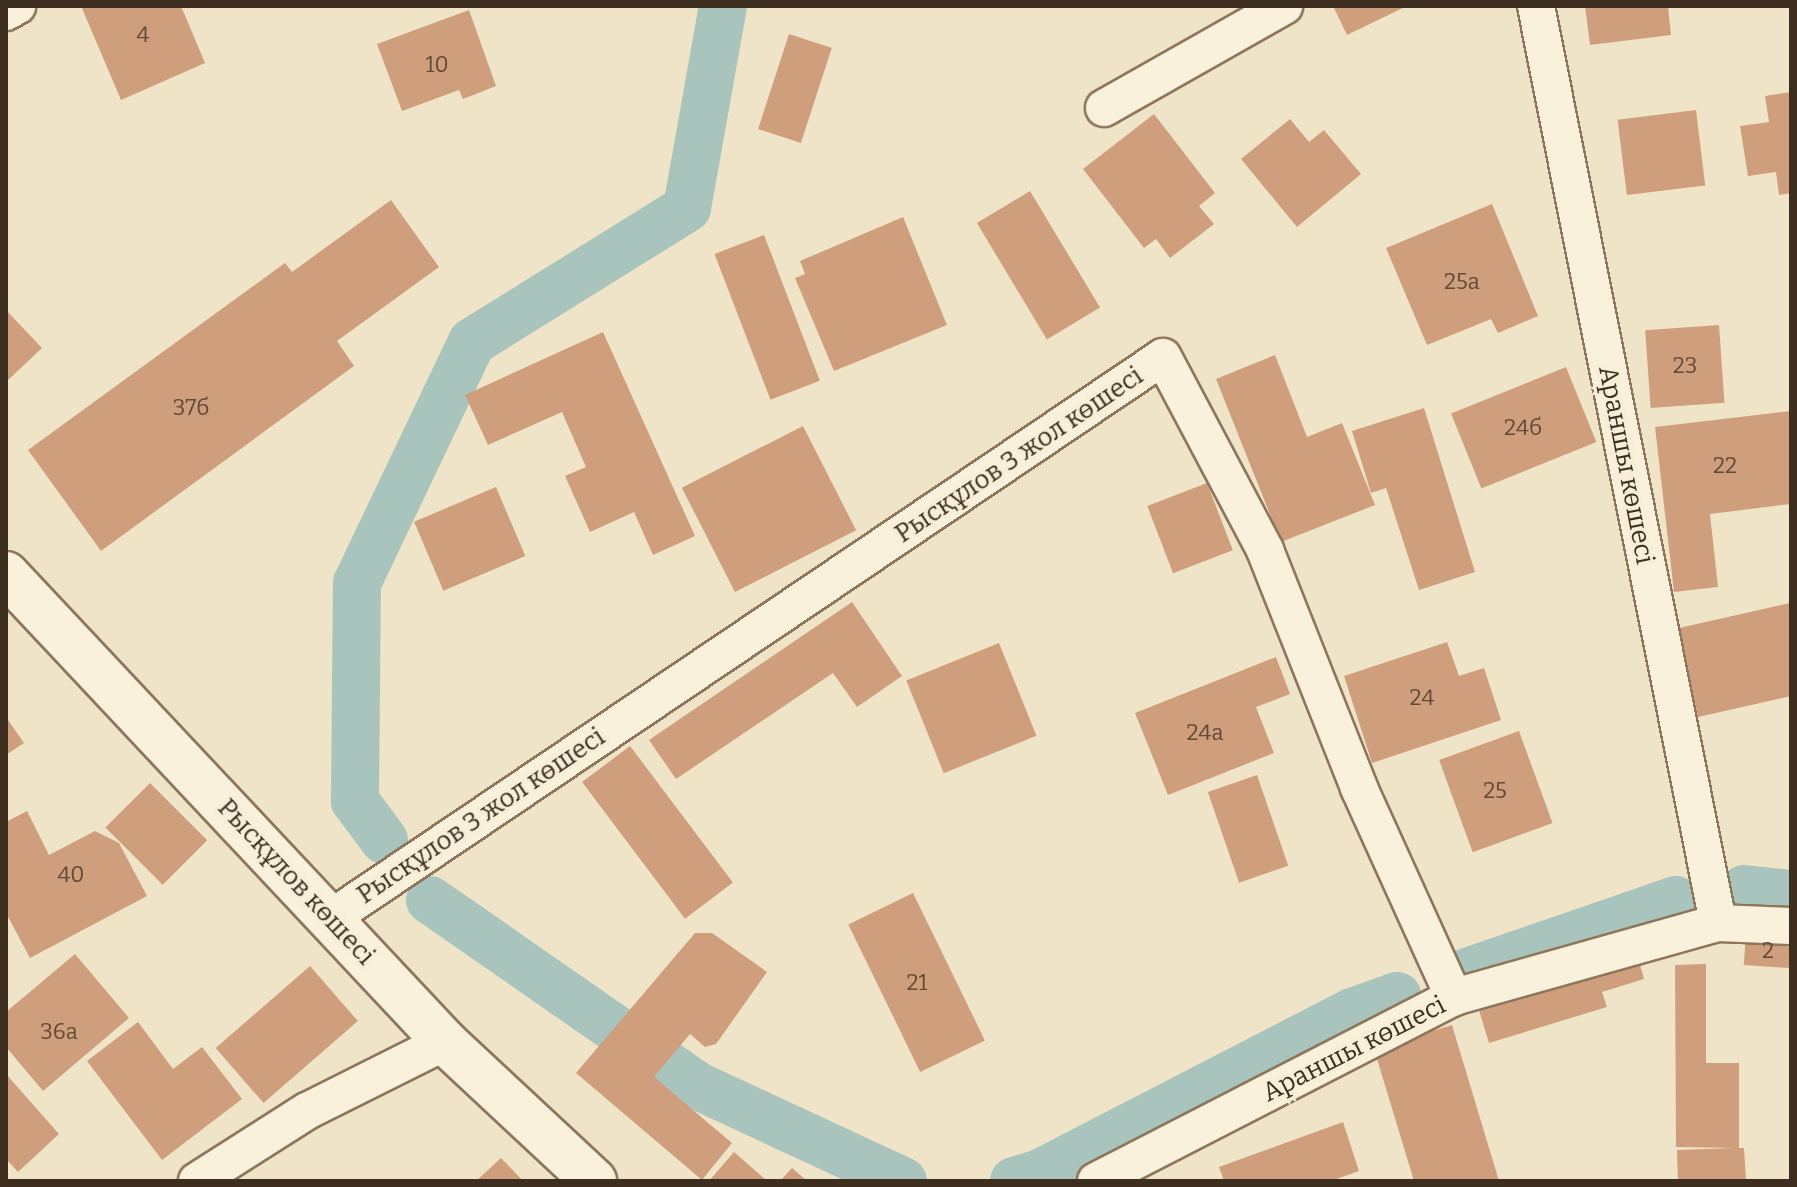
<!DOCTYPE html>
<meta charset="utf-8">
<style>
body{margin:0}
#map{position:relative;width:1797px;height:1187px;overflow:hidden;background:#f0e4c8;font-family:Bitter,serif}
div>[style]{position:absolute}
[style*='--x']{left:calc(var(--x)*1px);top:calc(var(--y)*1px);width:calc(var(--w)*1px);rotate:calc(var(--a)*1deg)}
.canal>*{height:48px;margin:-24px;padding:0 24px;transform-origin:24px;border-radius:24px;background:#a9c4bc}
.building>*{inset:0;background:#cf9f7d;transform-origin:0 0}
.roads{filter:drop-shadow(2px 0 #8d765c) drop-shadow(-2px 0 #8d765c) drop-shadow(0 2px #8d765c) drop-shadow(0 -2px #8d765c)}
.minor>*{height:36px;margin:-18px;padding:0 18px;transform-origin:18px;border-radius:18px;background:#faf1dc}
.secondary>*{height:44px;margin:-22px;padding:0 22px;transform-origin:22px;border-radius:22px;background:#faf1dc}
span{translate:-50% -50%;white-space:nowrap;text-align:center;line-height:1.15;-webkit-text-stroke:6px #f7eed8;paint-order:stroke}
.number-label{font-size:22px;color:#624a37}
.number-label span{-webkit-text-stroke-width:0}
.street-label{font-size:26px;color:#3d2e20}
.frame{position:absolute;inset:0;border:8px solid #3d2e20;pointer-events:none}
</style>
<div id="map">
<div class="canal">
<div style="--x:384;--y:840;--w:49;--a:-126.6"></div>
<div style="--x:355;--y:801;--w:218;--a:-89.5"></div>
<div style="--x:357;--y:583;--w:267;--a:-64.5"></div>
<div style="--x:472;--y:342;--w:253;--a:-31.9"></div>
<div style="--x:687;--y:208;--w:205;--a:-79.9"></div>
<div style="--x:1744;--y:889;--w:47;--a:6.1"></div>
<div style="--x:430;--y:900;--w:326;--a:34.8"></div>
<div style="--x:698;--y:1086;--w:226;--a:24.9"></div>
<div style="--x:1467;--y:972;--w:221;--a:-19"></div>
<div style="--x:1014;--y:1181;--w:27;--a:-17"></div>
<div style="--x:1040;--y:1173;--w:351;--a:-27.3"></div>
<div style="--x:1352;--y:1012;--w:48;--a:-19.6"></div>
</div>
<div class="building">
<div style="clip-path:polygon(81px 6px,181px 6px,205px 63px,121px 100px)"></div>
<div style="clip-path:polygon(1333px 6px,1407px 6px,1347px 35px)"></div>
<div style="clip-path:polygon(1585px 6px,1668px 6px,1671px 35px,1590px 45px)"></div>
<div style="clip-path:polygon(469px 10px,496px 86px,463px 99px,459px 90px,402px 111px,377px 44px)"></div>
<div style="left:789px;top:34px;width:45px;height:100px;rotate:18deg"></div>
<div style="clip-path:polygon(1791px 92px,1791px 193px,1779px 195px,1776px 172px,1748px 176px,1740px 126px,1769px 122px,1765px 96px)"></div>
<div style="left:1696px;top:110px;width:76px;height:79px;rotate:83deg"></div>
<div style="clip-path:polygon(1154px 114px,1215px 193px,1199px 206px,1214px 224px,1170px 258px,1156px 239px,1144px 248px,1083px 169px)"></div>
<div style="clip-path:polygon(1290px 119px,1309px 142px,1324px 130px,1361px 174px,1297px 227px,1241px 159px)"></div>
<div style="left:1030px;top:191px;width:136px;height:62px;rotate:59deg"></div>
<div style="clip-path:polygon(391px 200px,439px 267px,337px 341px,354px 366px,101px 551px,28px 450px,285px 263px,292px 272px)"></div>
<div style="clip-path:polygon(1492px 204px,1538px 316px,1498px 333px,1491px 319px,1427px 345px,1386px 248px)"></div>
<div style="clip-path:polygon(903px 217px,947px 325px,834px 371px,795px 278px,805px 274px,800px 261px)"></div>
<div style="left:764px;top:235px;width:156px;height:53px;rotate:69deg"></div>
<div style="clip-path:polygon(6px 310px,42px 348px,6px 382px)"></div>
<div style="left:1719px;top:325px;width:78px;height:74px;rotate:86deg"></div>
<div style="clip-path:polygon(603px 332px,695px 536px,653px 555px,634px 512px,590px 532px,565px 476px,586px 467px,562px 412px,488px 445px,465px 395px)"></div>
<div style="clip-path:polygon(1275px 355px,1307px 437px,1342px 423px,1375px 505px,1281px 542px,1216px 379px)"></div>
<div style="left:1566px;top:367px;width:81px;height:124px;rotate:68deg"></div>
<div style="clip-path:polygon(1424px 408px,1475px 572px,1419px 590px,1386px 488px,1371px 493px,1352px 431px)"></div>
<div style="clip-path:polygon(1791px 411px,1791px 504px,1710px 514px,1718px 587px,1674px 592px,1655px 427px)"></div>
<div style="left:803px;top:426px;width:117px;height:136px;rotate:63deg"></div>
<div style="left:1207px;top:483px;width:72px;height:64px;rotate:69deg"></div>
<div style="left:496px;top:487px;width:75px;height:89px;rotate:67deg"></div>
<div style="clip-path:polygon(852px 602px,902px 676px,857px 707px,833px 673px,676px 779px,649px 740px)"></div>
<div style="clip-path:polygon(1790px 603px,1791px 696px,1698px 717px,1679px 628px)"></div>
<div style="clip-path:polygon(1447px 642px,1459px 676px,1484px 668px,1501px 720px,1372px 763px,1344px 676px)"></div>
<div style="left:999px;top:643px;width:100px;height:100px;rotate:68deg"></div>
<div style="clip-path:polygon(1276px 657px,1290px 694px,1256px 707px,1274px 753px,1168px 795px,1135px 713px)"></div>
<div style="clip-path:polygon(6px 717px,24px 743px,6px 755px)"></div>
<div style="left:1519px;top:731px;width:98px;height:85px;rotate:70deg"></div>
<div style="left:630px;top:746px;width:171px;height:60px;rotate:53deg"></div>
<div style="left:1257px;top:775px;width:96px;height:52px;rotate:71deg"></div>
<div style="left:150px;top:783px;width:81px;height:63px;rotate:45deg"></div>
<div style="clip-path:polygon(27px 811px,49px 855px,95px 831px,119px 843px,147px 896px,30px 958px,6px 913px,6px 822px)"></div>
<div style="left:913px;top:893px;width:164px;height:72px;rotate:64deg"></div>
<div style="clip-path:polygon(695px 933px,712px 933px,767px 972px,716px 1044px,705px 1047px,690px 1034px,654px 1077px,732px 1143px,702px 1180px,576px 1073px)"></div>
<div style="left:1746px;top:933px;width:45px;height:32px;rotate:4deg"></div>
<div style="clip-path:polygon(75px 954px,129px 1018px,43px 1091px,6px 1047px,6px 1012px)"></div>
<div style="clip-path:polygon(1638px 958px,1644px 979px,1602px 992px,1607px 1007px,1489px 1043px,1478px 1007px)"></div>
<div style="clip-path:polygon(1706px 964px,1706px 1063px,1739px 1063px,1739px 1148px,1744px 1148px,1746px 1181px,1678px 1181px,1677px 1150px,1735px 1148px,1676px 1147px,1675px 965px)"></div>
<div style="left:310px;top:966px;width:73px;height:125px;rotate:49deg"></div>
<div style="clip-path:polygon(138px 1022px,173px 1069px,202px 1047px,242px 1099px,162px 1160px,87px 1061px)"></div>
<div style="clip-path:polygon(1452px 1025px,1499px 1181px,1414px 1181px,1374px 1049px)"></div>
<div style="clip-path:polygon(6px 1074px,59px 1134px,18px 1172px,6px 1159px)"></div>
<div style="clip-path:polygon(1343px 1122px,1359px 1171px,1331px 1181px,1224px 1181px,1219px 1167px)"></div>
<div style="clip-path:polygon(734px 1152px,767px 1181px,709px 1181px)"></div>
<div style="clip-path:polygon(501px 1158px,523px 1181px,476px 1181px)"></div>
<div style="clip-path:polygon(792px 1168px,807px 1181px,780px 1181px)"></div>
</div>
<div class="roads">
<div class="minor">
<div style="--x:1536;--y:6;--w:935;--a:78.77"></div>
<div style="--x:6;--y:12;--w:13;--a:-29"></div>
<div style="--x:1104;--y:108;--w:207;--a:-29.5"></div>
<div style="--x:331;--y:918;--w:1003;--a:-33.99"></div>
<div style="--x:1163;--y:357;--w:218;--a:62.1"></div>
<div style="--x:1265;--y:550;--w:256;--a:68.4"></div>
<div style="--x:1359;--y:788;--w:230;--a:65.6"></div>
<div style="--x:197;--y:1181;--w:130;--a:-32.5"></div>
<div style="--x:307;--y:1111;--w:154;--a:-26.6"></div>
<div style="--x:1096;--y:1181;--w:403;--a:-27.2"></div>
<div style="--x:1454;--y:997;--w:274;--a:-15.7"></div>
<div style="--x:1718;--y:923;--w:73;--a:2.4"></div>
</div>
<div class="secondary">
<div style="--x:6;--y:574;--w:642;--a:46.83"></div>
<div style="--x:445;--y:1042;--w:204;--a:43"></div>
</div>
</div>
<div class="number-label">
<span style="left:143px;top:35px">4</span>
<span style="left:437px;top:65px">10</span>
<span style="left:1462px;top:282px">25а</span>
<span style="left:1685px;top:366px">23</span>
<span style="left:191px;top:408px">37б</span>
<span style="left:1523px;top:428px">24б</span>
<span style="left:1725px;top:466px">22</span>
<span style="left:1422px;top:698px">24</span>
<span style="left:1205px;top:733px">24а</span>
<span style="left:1495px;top:791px">25</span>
<span style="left:71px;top:875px">40</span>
<span style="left:1768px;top:951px">2</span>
<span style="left:917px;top:983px">21</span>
<span style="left:59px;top:1032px">36а</span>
</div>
<div class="street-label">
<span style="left:1019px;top:455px;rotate:-34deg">Рысқұлов 3 жол көшесі</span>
<span style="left:1626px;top:465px;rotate:79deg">Араншы көшесі</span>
<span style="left:481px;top:816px;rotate:-34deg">Рысқұлов 3 жол көшесі</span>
<span style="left:296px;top:882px;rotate:47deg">Рысқұлов көшесі</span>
<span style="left:1354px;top:1049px;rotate:-27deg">Араншы көшесі</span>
</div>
<div class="frame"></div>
</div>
